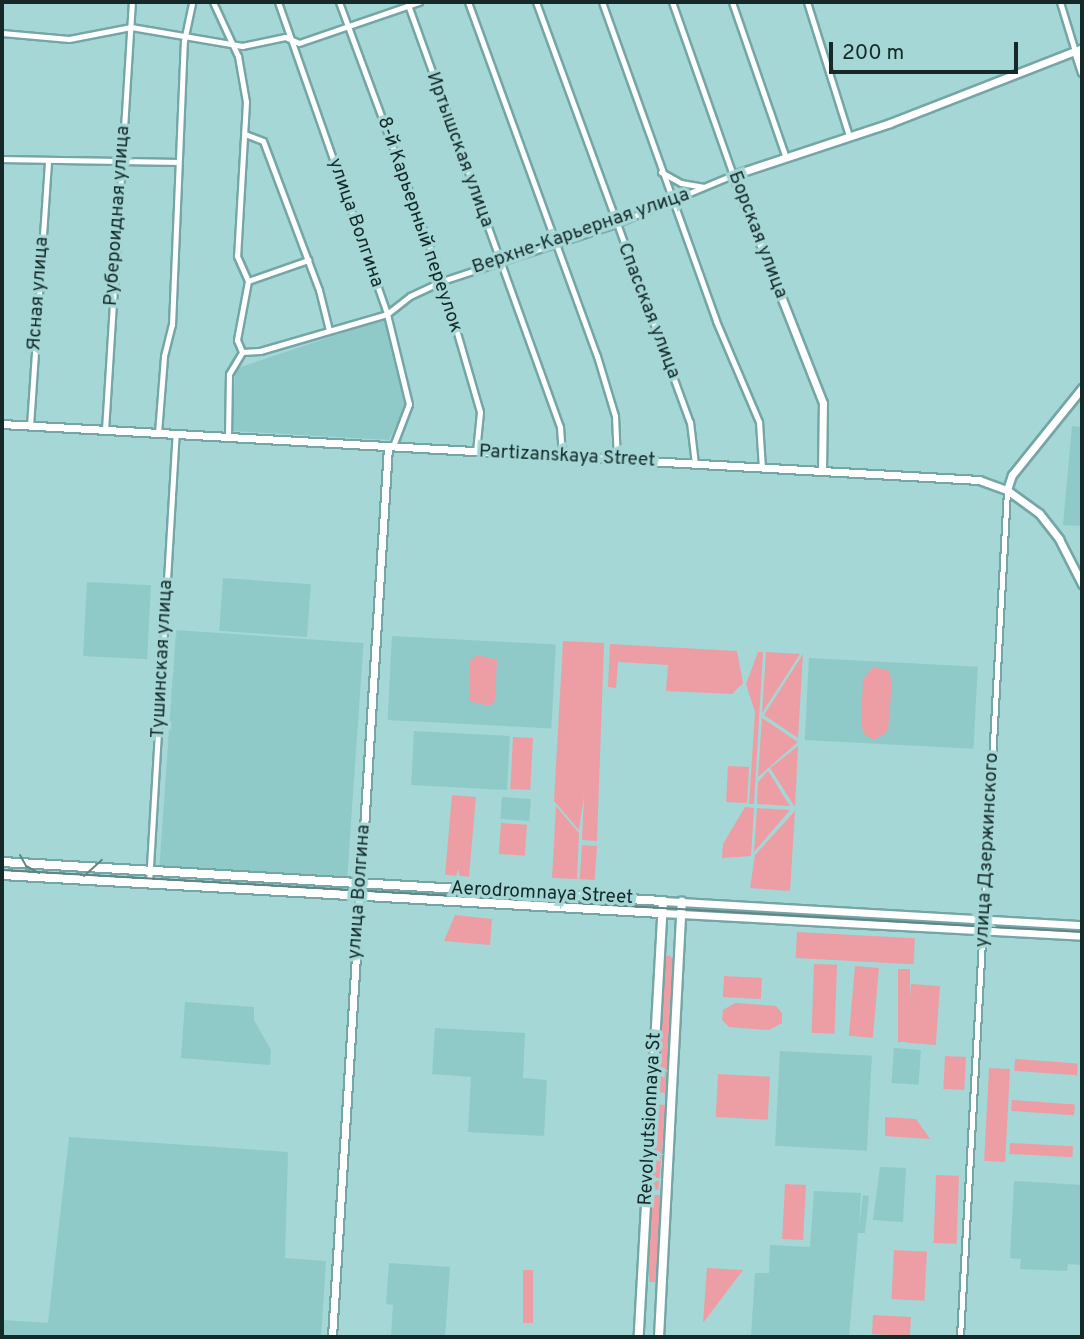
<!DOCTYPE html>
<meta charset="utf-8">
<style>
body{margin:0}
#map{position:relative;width:1084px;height:1339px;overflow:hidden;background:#a4d7d6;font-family:Overpass,sans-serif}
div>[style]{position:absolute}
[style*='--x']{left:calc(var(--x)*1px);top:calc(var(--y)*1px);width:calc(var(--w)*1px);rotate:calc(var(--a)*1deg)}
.built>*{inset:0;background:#8fcac9;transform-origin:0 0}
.green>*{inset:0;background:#ec9ea4;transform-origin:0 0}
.roads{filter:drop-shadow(2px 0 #74a6a5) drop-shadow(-2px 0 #74a6a5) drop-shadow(0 2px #74a6a5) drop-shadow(0 -2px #74a6a5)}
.minor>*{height:5px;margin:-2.5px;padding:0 2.5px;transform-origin:2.5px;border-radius:2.5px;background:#fff}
.tertiary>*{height:7px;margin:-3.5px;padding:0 3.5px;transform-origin:3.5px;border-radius:3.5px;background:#fff}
.secondary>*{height:8px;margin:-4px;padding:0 4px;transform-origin:4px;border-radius:4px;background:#fff}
.tram>*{height:2px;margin:-1px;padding:0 1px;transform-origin:1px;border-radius:1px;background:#608584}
span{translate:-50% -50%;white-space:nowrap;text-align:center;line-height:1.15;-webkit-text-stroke:7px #a4d7d6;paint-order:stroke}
.street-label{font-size:19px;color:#142928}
.frame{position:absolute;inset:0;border:4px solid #142928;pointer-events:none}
.scale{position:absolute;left:829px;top:42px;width:189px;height:32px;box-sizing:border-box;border:4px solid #142928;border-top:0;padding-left:9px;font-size:21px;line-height:24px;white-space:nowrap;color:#142928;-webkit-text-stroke:5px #a4d7d6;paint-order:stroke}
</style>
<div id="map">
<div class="built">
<div style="clip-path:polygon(384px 319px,406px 404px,389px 440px,233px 431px,235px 369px)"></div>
<div style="clip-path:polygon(1072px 426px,1082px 427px,1082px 526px,1063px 525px)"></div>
<div style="left:223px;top:578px;width:88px;height:53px;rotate:4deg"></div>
<div style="left:87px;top:582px;width:64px;height:74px;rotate:3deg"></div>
<div style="left:176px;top:630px;width:188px;height:236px;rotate:4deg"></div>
<div style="left:392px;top:636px;width:164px;height:84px;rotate:3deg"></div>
<div style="left:809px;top:658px;width:169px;height:82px;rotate:3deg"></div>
<div style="left:414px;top:731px;width:96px;height:54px;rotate:3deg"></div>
<div style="left:502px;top:797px;width:29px;height:22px;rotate:4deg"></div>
<div style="clip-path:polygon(185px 1002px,254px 1007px,254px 1020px,271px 1050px,270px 1065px,181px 1058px)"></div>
<div style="clip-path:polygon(435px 1028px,525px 1033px,523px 1078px,547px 1080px,544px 1136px,468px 1132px,471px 1077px,432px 1074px)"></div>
<div style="left:894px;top:1048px;width:27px;height:35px;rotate:4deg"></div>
<div style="left:780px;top:1051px;width:92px;height:95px;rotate:3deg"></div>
<div style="clip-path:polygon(69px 1137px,288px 1152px,285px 1258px,326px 1261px,321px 1337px,2px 1337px,2px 1320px,48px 1323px)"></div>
<div style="clip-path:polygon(880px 1167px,906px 1168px,903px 1222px,873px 1220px)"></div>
<div style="clip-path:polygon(1014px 1181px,1082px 1185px,1082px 1265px,1068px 1264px,1067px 1271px,1020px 1269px,1021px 1259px,1010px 1258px)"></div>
<div style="clip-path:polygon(814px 1191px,861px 1193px,859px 1228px,863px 1195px,869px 1196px,865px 1233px,858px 1233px,849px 1337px,751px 1337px,755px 1273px,769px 1273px,770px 1245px,810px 1247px)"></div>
<div style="clip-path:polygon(389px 1263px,450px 1267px,445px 1337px,391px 1337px,393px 1305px,386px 1304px)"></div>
</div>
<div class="green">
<div style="clip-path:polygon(563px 641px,604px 643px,597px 841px,582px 840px,584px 796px,579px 830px,554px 801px)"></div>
<div style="clip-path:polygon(610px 644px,737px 651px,743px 683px,732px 694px,666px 691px,668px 665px,618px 662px,616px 688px,608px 687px)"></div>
<div style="clip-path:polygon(758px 652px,763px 652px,754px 804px,749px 804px,755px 712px,746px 684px)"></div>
<div style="clip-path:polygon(766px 652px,800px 654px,762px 713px)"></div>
<div style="clip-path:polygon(803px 654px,798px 738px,764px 715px)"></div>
<div style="clip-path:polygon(477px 655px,497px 660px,495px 700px,490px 706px,469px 701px,470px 661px)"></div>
<div style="clip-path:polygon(873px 667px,888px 670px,892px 681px,888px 731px,875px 740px,865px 735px,861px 725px,863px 679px)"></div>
<div style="clip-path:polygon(762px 718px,798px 742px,758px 777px)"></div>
<div style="left:513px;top:737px;width:20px;height:52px;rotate:3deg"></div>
<div style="clip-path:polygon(798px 746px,795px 807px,770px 768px)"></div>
<div style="left:728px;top:766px;width:21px;height:36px;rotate:3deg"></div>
<div style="clip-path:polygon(768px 771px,790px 806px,757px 804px,758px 782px)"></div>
<div style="left:452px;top:795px;width:24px;height:80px;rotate:5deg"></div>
<div style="clip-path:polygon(556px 806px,579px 833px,577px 879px,552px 878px)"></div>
<div style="clip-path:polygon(745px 807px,754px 808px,751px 856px,722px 858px,723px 844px)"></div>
<div style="clip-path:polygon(757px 808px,790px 810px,754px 852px)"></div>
<div style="clip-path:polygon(795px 811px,790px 891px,750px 888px,755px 855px)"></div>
<div style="left:501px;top:823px;width:26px;height:31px;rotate:4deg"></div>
<div style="left:582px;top:845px;width:15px;height:34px;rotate:4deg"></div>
<div style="clip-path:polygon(455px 915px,492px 919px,490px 945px,444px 941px)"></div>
<div style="left:797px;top:932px;width:118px;height:26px;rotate:3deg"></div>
<div style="clip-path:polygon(668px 955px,674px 959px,667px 1093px,655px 1092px,662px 959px)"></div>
<div style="left:814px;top:964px;width:23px;height:69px;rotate:2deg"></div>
<div style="left:855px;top:966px;width:24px;height:70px;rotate:5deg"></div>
<div style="left:898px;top:969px;width:12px;height:73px"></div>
<div style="left:724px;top:976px;width:38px;height:21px;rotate:3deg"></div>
<div style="left:911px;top:984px;width:29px;height:59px;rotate:4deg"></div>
<div style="clip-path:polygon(735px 1003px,776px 1006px,782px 1013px,782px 1023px,769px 1030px,729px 1027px,722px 1020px,723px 1010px)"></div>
<div style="left:945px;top:1056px;width:21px;height:33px;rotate:3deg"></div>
<div style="left:1015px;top:1059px;width:63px;height:12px;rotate:4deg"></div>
<div style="left:989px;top:1068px;width:21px;height:93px;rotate:3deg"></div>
<div style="left:718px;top:1074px;width:52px;height:43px;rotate:3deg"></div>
<div style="left:1012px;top:1100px;width:63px;height:11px;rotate:4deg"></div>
<div style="left:654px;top:1104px;width:12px;height:85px;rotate:5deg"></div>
<div style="clip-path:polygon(885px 1117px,916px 1119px,930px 1139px,885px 1136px)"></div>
<div style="left:1010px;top:1143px;width:63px;height:11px;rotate:3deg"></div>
<div style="left:936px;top:1175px;width:23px;height:68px;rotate:2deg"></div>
<div style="left:785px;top:1184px;width:21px;height:55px;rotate:3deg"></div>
<div style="left:649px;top:1195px;width:12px;height:87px"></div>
<div style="left:894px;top:1250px;width:33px;height:49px;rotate:3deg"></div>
<div style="clip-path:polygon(707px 1268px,743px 1270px,703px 1323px)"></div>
<div style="left:523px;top:1270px;width:10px;height:53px"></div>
<div style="left:873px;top:1315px;width:38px;height:19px;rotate:3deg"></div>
</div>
<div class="roads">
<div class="minor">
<div style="--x:213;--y:2;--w:60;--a:65.2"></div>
<div style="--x:238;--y:56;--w:47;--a:80.1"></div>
<div style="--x:246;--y:102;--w:154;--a:93.3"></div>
<div style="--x:237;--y:256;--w:27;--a:66"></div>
<div style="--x:248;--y:281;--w:60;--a:100.6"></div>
<div style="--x:237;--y:340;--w:13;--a:67"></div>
<div style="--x:278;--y:2;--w:330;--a:70.7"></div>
<div style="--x:387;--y:314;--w:93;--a:76.3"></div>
<div style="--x:409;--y:404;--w:45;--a:110.9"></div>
<div style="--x:339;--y:2;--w:297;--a:69.7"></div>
<div style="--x:442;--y:281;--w:136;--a:73.8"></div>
<div style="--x:480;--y:412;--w:40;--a:95.7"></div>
<div style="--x:407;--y:2;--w:452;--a:70.2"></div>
<div style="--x:560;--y:427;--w:30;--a:86"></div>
<div style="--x:468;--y:2;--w:377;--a:70"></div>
<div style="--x:597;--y:356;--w:63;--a:73.3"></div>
<div style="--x:615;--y:416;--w:44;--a:87.4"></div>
<div style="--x:536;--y:2;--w:447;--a:69.9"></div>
<div style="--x:690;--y:422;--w:42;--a:83.2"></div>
<div style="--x:602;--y:2;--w:339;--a:70.3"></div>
<div style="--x:716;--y:321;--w:110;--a:66.9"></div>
<div style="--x:759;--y:422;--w:46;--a:86.3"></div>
<div style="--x:732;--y:2;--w:162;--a:70.9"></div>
<div style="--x:807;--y:2;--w:140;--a:72.6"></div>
<div style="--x:1060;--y:2;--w:51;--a:73"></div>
<div style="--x:2;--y:33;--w:67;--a:5.1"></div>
<div style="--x:69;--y:39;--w:63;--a:-11"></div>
<div style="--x:131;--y:27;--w:113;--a:9.7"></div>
<div style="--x:242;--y:46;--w:44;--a:-11.8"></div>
<div style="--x:285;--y:37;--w:15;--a:23"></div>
<div style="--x:299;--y:43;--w:127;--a:-18.9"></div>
<div style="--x:245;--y:134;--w:19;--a:21"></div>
<div style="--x:263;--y:141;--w:159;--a:69.4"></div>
<div style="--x:319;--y:290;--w:41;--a:76"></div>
<div style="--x:2;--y:159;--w:176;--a:1"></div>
<div style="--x:661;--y:172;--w:23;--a:29"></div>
<div style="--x:681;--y:183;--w:22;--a:10"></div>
<div style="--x:248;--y:281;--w:64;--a:-19.3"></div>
<div style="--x:242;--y:352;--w:18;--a:-3"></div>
<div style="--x:260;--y:351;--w:132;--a:-16.2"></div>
<div style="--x:387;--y:314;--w:29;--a:-38"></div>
<div style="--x:410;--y:296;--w:35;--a:-25"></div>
<div style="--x:442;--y:281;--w:182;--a:-18.2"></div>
<div style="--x:615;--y:224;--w:128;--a:-22.6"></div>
<div style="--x:733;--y:175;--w:183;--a:-109.4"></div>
<div style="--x:30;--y:426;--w:265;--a:-86.1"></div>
<div style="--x:105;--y:430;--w:429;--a:-86.4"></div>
<div style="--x:158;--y:433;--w:77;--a:-85.5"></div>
<div style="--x:164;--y:356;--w:32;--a:-76"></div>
<div style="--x:172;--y:325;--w:284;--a:-87.6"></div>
<div style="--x:184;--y:41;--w:40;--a:-78"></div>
<div style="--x:228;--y:437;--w:63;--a:-89.1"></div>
<div style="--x:229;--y:374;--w:26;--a:-59"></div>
<div style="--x:149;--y:883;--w:450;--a:-86.6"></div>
<div style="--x:960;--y:1337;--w:848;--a:-86.82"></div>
</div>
<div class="tertiary">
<div style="--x:1075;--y:51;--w:22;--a:72"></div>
<div style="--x:2;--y:424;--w:979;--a:3.28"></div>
<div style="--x:979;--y:480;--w:30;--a:20"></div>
<div style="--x:1007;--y:490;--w:39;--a:36"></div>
<div style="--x:1039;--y:513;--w:33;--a:52"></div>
<div style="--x:1059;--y:539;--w:51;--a:62.9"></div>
<div style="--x:822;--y:471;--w:68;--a:-89.2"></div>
<div style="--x:823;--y:403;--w:245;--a:-111.5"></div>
<div style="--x:733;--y:175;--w:165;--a:-18.3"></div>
<div style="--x:890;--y:123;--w:206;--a:-21.3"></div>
<div style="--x:1007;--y:490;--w:16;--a:-72"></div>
<div style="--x:1012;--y:475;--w:112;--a:-51.2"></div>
<div style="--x:663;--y:901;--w:420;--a:3.3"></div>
<div style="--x:662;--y:913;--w:421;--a:3.1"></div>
<div style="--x:332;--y:1337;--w:893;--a:-86.4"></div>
</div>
<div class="secondary">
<div style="--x:2;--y:862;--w:662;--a:3.38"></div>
<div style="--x:663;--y:901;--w:437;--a:93.2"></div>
<div style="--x:2;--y:875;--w:661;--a:3.3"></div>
<div style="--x:659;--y:1337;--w:436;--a:-87"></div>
</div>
</div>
<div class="tram">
<div style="--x:20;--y:855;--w:13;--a:61"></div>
<div style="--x:26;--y:866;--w:15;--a:28"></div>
<div style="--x:2;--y:870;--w:1082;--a:3.29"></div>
<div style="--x:84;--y:876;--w:24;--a:-42"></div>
</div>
<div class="street-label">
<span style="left:459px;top:150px;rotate:70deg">Иртышская улица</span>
<span style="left:118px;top:216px;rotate:-86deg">Рубероидная улица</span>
<span style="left:355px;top:223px;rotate:71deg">улица Волгина</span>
<span style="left:419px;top:225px;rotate:71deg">8-й Карьерный переулок</span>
<span style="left:581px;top:232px;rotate:-19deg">Верхне-Карьерная улица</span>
<span style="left:757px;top:235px;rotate:69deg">Борская улица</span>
<span style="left:39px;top:294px;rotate:-86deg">Ясная улица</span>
<span style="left:648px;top:311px;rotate:69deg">Спасская улица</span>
<span style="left:567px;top:457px;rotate:3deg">Partizanskaya Street</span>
<span style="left:163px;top:659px;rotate:-87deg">Тушинская улица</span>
<span style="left:988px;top:850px;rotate:-87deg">улица Дзержинского</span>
<span style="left:360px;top:892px;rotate:-86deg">улица Волгина</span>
<span style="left:542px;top:894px;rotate:3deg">Aerodromnaya Street</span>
<span style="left:651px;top:1119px;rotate:-87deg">Revolyutsionnaya St</span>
</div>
<div class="frame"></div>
<div class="scale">200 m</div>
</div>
